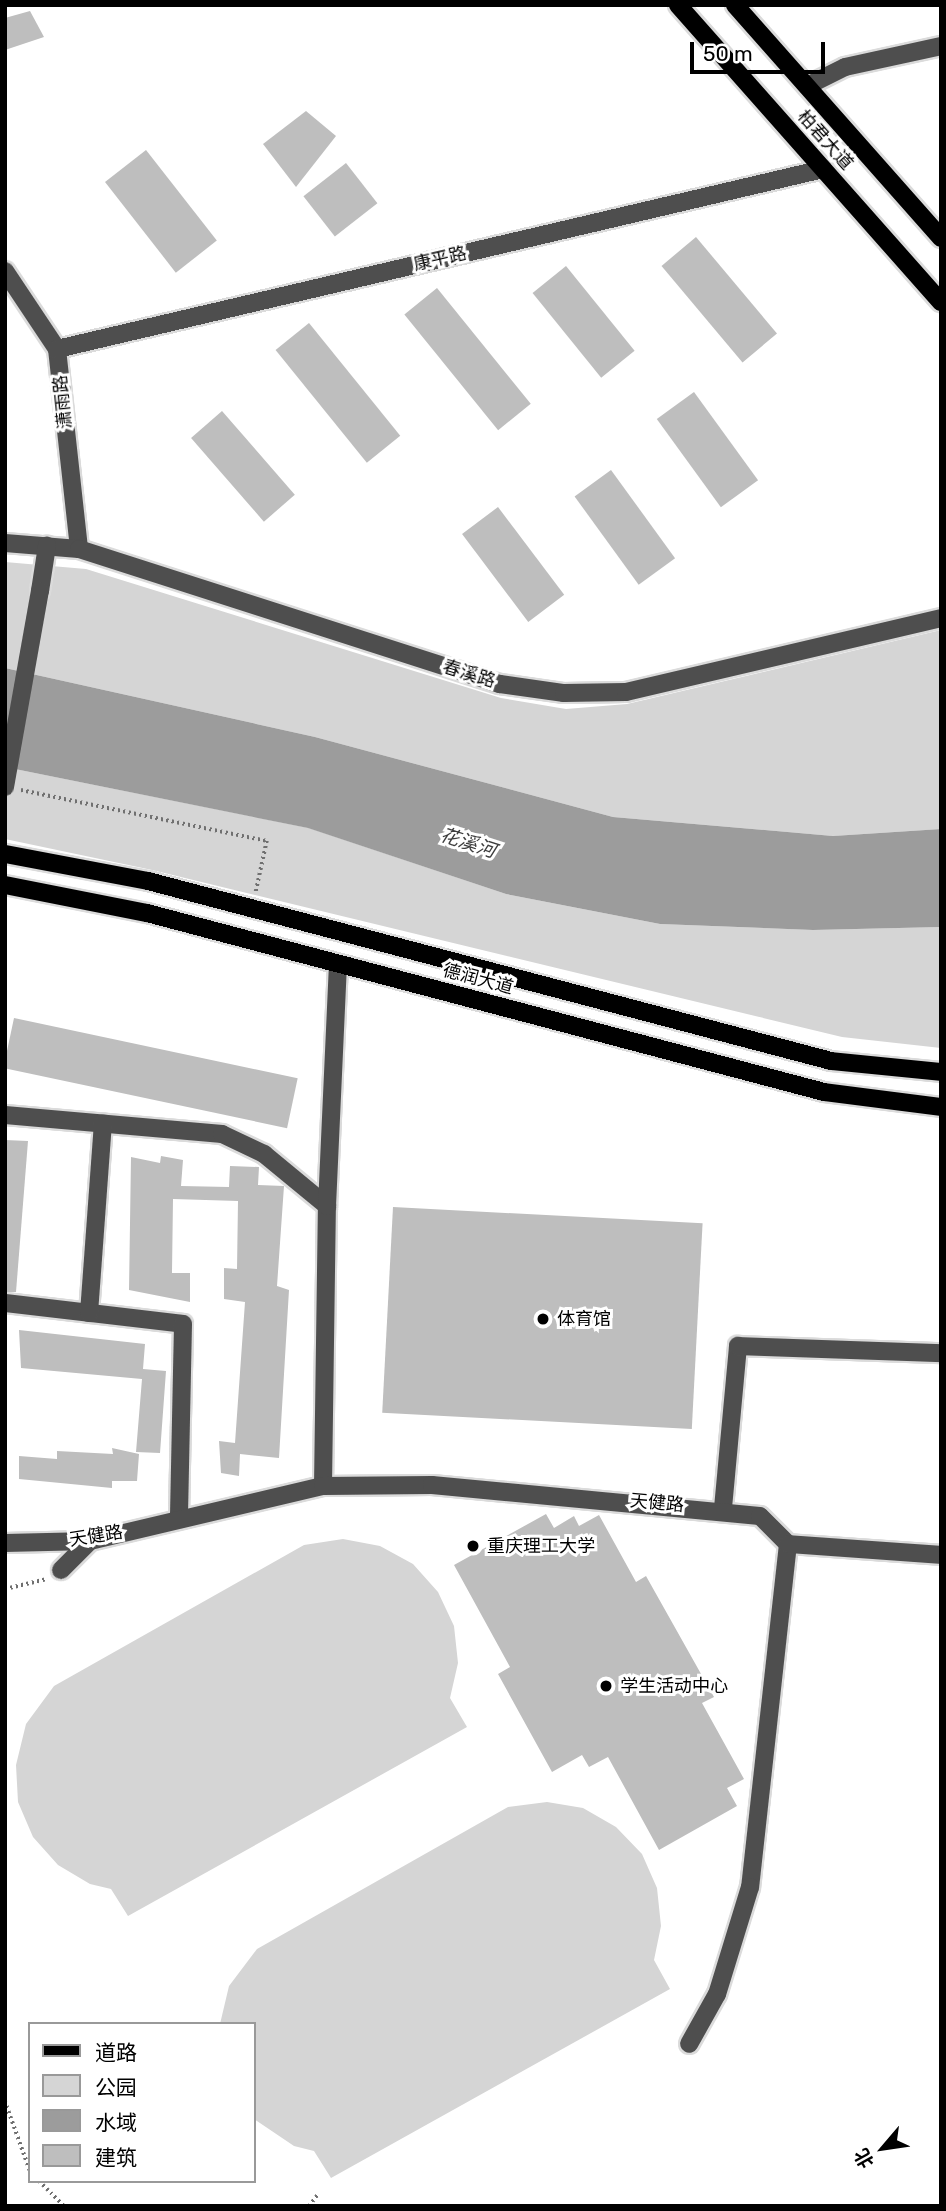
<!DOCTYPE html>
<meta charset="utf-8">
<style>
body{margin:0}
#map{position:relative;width:946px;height:2211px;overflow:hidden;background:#fff;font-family:Rubik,"Noto Sans SC",sans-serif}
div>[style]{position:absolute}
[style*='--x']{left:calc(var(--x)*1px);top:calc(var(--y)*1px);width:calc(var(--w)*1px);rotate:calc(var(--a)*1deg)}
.green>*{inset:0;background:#d5d5d5}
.water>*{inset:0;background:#9c9c9c}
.building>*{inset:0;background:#bebebe;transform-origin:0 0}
.path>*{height:3.5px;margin-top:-1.75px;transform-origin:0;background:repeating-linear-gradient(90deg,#707070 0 2px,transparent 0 5.5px)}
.roads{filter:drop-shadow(2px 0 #dbdbdb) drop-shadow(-2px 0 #dbdbdb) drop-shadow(0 2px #dbdbdb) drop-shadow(0 -2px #dbdbdb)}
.minor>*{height:18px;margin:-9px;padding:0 9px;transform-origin:9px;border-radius:9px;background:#4e4e4e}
.major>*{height:18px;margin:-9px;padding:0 9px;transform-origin:9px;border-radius:9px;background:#000}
.minor-bridge>*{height:18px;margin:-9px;padding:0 9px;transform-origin:9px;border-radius:9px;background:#4e4e4e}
.dots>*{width:19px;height:19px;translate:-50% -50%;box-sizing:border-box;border:4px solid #fff;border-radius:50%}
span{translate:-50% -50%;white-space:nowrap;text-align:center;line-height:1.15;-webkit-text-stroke:6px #fff;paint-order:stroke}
.street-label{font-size:18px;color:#000}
.poi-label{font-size:18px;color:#000}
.left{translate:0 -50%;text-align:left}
.water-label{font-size:19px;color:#3d3d3d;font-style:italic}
.frame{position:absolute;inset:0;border:7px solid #000;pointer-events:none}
.legend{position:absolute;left:28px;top:2022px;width:228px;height:161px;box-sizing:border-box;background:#fff;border:2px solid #999;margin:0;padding:9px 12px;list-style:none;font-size:21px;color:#000}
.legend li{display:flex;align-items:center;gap:14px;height:35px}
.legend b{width:35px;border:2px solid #999}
.north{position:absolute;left:848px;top:2113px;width:70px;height:70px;-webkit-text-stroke:5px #fff;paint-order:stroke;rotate:241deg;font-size:19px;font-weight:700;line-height:28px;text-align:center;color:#000}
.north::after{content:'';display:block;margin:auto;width:24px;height:32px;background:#000;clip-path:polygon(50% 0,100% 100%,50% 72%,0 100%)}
.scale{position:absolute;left:690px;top:42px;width:135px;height:32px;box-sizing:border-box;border:4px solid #000;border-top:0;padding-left:9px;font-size:21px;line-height:24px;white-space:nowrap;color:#000;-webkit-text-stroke:5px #fff;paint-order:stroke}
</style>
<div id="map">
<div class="green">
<div style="clip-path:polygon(5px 562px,86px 569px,501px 698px,566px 709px,627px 704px,941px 630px,941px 829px,833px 836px,613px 817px,315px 737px,5px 668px)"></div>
<div style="clip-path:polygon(5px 767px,309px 828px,506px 894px,660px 924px,813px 930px,941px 927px,941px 1048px,842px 1037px,152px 870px,5px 839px)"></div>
<div style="clip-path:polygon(343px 1539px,380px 1546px,413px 1564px,438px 1592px,454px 1626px,458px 1663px,450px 1698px,467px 1727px,128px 1916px,111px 1889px,90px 1884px,58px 1865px,33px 1837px,18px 1802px,16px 1765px,26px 1724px,54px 1686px,304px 1545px)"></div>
<div style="clip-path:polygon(547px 1802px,583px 1808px,616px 1827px,642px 1854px,657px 1888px,661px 1926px,654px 1960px,670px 1989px,331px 2178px,314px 2151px,294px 2146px,254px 2119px,254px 2024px,220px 2024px,229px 1986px,257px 1949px,508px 1807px)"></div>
</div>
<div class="water">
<div style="clip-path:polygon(5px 668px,315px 737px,613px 817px,833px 836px,941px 829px,941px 927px,813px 930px,660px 924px,506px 894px,308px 828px,5px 767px)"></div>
</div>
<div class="building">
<div style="clip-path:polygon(30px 11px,44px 37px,5px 50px,5px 18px)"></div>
<div style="clip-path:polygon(306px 111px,336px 136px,296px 187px,263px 144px)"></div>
<div style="left:146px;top:150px;width:115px;height:52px;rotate:52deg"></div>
<div style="left:346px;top:163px;width:51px;height:54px;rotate:52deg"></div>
<div style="left:696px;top:237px;width:126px;height:45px;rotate:50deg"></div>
<div style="left:566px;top:266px;width:109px;height:43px;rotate:51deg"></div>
<div style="left:437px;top:288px;width:149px;height:42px;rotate:51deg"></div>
<div style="left:309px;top:323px;width:145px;height:43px;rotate:51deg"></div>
<div style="left:694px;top:392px;width:109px;height:46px;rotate:54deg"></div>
<div style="left:222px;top:411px;width:111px;height:41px;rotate:49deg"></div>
<div style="left:611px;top:470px;width:109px;height:45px;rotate:54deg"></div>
<div style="left:498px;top:507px;width:110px;height:45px;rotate:53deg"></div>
<div style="left:14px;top:1018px;width:290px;height:51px;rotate:12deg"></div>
<div style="clip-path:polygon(5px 1140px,28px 1141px,16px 1292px,5px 1292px)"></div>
<div style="clip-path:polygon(161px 1156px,183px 1160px,181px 1186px,229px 1187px,230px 1166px,259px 1167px,258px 1185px,284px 1186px,277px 1286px,289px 1290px,279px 1458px,240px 1454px,239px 1476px,221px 1473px,219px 1441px,235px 1443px,245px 1302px,224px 1299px,224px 1268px,237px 1269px,238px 1201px,173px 1199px,172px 1273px,190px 1273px,190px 1302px,129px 1290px,131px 1157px,160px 1163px)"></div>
<div style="left:393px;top:1207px;width:310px;height:206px;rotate:3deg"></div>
<div style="clip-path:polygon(19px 1330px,145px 1344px,143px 1369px,166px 1371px,160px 1453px,136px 1452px,142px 1379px,21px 1368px)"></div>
<div style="clip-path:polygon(112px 1448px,139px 1454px,137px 1481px,112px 1481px,112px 1488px,19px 1479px,19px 1456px,57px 1459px,57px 1451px,113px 1454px)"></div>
<div style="clip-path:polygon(546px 1514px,554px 1528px,574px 1516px,579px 1526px,599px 1515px,636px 1582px,646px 1576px,714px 1697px,702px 1703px,744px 1779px,727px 1788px,737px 1806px,659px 1850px,608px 1757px,589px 1767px,582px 1755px,552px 1772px,498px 1674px,510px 1667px,454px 1565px)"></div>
</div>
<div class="path">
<div style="--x:21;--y:790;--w:251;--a:11.7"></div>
<div style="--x:267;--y:841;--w:52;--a:102.2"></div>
<div style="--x:5;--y:1589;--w:43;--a:-13.4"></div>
<div style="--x:5;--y:2101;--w:74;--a:70.3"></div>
<div style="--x:39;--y:2181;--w:35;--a:45"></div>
<div style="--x:309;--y:2206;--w:15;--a:-53"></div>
</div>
<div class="roads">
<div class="minor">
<div style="--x:807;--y:86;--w:42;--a:-26.6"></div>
<div style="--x:845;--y:67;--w:98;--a:-12.3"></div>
<div style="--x:5;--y:271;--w:94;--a:56.3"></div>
<div style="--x:57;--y:349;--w:201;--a:83.7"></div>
<div style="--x:57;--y:349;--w:787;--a:-13.22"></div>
<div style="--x:5;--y:543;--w:74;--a:4.6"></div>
<div style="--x:79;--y:549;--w:442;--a:17.8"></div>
<div style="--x:500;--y:684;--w:65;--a:8"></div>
<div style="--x:564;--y:693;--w:62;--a:-0.9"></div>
<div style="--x:626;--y:692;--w:324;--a:-13.2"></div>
<div style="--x:40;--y:591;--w:46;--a:-81.2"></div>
<div style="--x:5;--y:1115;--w:218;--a:5"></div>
<div style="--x:222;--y:1134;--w:47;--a:25.5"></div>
<div style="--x:264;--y:1154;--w:82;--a:39.5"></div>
<div style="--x:5;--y:1303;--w:179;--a:6.7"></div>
<div style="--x:183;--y:1324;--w:195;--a:91.2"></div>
<div style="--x:89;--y:1313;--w:190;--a:-85.8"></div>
<div style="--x:323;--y:1486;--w:280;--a:-89.2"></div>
<div style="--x:327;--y:1206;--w:242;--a:-87.4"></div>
<div style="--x:723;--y:1508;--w:163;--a:-84.7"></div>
<div style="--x:738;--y:1346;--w:203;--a:2"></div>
<div style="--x:5;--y:1543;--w:85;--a:-1.3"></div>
<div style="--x:90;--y:1541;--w:239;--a:-13.3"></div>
<div style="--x:323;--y:1486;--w:109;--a:-0.5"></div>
<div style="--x:432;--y:1485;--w:329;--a:5.4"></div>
<div style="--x:760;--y:1516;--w:40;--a:45"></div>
<div style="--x:788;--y:1544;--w:345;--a:96.3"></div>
<div style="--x:750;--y:1887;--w:112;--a:107.1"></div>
<div style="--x:717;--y:1994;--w:57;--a:119.2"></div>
<div style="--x:788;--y:1544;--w:153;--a:4.1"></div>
<div style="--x:61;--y:1570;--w:41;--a:-45"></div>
</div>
<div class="major">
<div style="--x:678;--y:5;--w:397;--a:48.5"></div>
<div style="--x:735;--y:5;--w:311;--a:48.5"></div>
<div style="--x:5;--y:854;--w:146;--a:10.7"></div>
<div style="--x:148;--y:881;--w:706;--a:14.76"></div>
<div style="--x:831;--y:1061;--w:111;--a:5.7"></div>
<div style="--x:5;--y:885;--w:145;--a:11.2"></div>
<div style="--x:147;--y:913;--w:700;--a:14.81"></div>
<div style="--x:824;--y:1092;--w:118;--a:7.3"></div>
</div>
</div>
<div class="minor-bridge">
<div style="--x:5;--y:787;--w:199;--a:-79.9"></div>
</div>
<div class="dots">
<div style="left:543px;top:1319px;background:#000"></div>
<div style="left:473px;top:1546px;background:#000"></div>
<div style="left:606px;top:1686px;background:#000"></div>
</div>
<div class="street-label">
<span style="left:825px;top:140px;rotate:48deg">柏君大道</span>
<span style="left:440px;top:259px;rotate:-13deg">康平路</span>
<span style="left:63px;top:402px;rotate:-96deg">潇雨路</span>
<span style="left:469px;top:674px;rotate:17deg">春溪路</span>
<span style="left:478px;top:979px;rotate:15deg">德润大道</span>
<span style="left:657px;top:1503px;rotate:5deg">天健路</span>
<span style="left:96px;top:1536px;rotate:-9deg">天健路</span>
</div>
<div class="poi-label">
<span class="left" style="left:557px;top:1319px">体育馆</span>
<span class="left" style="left:487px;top:1546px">重庆理工大学</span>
<span class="left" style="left:620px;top:1686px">学生活动中心</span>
</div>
<div class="water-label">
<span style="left:468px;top:843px;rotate:18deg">花溪河</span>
</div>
<div class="frame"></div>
<ul class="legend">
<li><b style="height:9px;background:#000"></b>道路</li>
<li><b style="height:19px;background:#d5d5d5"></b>公园</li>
<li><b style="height:19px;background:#9c9c9c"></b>水域</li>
<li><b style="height:19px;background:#bebebe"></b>建筑</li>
</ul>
<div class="north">北</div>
<div class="scale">50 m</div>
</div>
